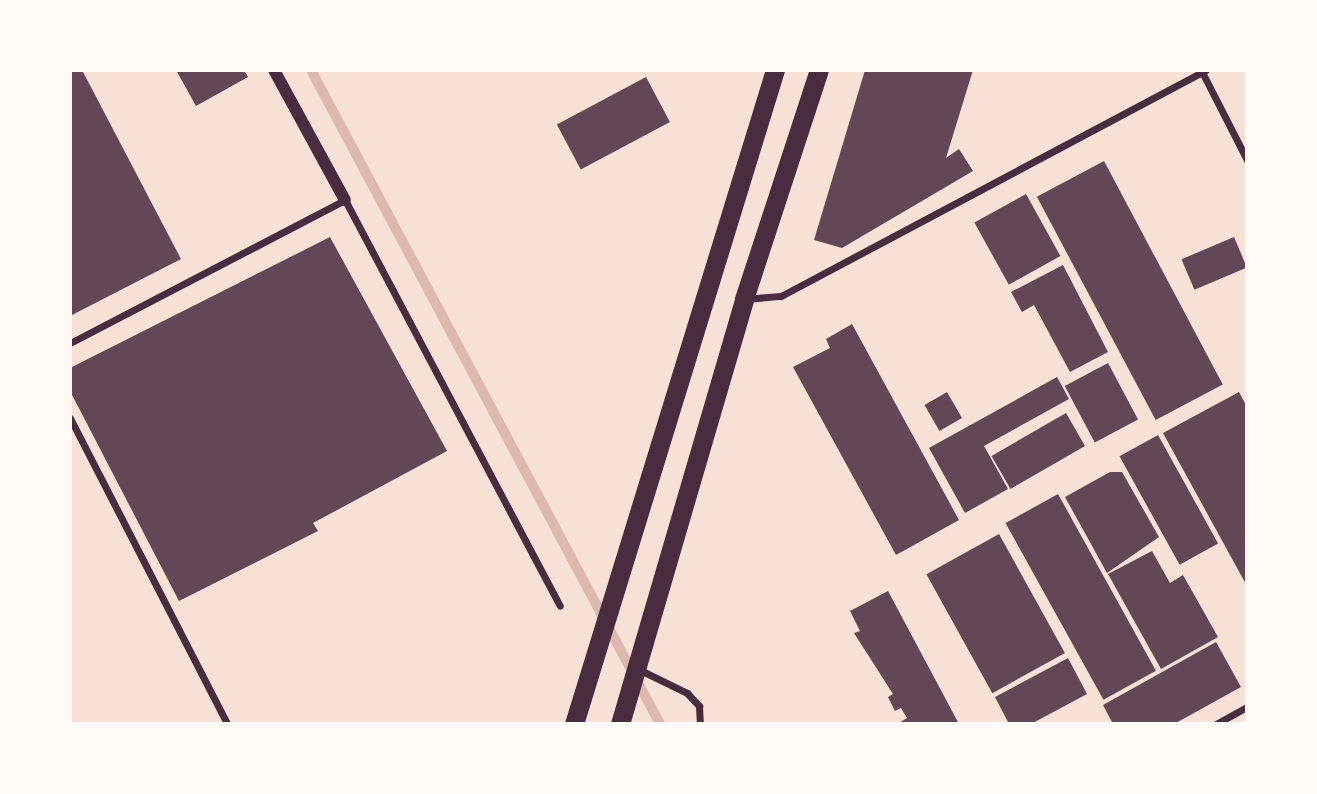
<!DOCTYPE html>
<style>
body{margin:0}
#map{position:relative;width:1317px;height:794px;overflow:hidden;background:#f7e1d7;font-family:Overpass,sans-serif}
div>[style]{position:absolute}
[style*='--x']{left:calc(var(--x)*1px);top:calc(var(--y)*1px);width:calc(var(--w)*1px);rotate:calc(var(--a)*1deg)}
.stream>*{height:10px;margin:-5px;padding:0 5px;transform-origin:5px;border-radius:5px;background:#dcb8b0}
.building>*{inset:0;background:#644757;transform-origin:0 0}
.minor>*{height:7px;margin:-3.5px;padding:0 3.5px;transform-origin:3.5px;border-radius:3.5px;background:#4a2c40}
.tertiary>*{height:12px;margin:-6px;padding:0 6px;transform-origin:6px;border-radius:6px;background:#4a2c40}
.trunk>*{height:19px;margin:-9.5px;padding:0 9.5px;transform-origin:9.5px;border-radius:9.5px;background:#4a2c40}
span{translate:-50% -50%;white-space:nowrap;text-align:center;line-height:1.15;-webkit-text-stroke:5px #fffaf5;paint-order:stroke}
.frame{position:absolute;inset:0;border:72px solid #fffaf5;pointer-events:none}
</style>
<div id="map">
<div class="stream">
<div style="--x:311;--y:70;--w:741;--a:61.91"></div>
</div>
<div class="building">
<div style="clip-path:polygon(70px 70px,82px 70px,181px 259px,70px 316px)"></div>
<div style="clip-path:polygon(176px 70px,244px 70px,248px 77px,196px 106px)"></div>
<div style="clip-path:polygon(865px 70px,973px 70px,946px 158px,959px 149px,973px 171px,842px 248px,814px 240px)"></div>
<div style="left:646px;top:77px;width:51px;height:101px;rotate:62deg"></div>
<div style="left:1104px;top:161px;width:253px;height:76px;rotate:62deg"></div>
<div style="left:1026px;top:194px;width:71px;height:59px;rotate:61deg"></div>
<div style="clip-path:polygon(330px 237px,447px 451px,313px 523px,318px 531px,179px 601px,70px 391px,70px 368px)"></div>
<div style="left:1234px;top:237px;width:33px;height:57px;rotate:67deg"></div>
<div style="clip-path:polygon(1063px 265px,1108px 352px,1070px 372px,1034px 305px,1022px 312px,1011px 292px)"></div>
<div style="clip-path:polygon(852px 324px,959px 520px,896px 555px,793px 367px,830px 348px,826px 339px)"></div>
<div style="left:1108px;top:363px;width:64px;height:49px;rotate:62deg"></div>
<div style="clip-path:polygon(1057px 377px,1069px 399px,984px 446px,1008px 489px,965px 513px,929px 448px)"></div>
<div style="left:947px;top:392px;width:30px;height:26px;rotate:60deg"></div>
<div style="clip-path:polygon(1239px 392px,1247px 407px,1247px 586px,1163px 433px)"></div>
<div style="left:1066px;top:413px;width:38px;height:86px;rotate:60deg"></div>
<div style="left:1158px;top:435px;width:124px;height:44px;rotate:61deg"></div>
<div style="clip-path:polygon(1110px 472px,1122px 472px,1159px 537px,1107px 573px,1065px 497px)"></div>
<div style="left:1058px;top:494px;width:202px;height:60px;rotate:61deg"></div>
<div style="left:999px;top:534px;width:136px;height:83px;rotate:61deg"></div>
<div style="clip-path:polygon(1152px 551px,1170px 583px,1183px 575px,1218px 637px,1161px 669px,1108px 574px)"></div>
<div style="clip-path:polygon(888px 591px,959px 724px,897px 724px,907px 718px,901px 708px,895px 711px,888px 697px,893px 694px,854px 633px,860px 631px,850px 611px)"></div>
<div style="clip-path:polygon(1216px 642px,1241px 687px,1174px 724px,1113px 724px,1103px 705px)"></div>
<div style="clip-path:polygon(1068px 658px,1087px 694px,1031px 724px,1009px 724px,995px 697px)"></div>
</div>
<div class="minor">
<div style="--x:1202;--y:72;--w:99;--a:62.9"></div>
<div style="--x:745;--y:299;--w:36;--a:-5"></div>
<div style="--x:781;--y:296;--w:481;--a:-28"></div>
<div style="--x:70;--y:343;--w:310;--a:-27.5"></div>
<div style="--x:345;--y:200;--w:459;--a:62.1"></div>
<div style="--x:70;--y:418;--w:344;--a:62.8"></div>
<div style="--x:638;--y:669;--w:55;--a:26.1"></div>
<div style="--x:687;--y:693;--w:18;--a:47"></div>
<div style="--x:699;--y:706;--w:18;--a:87"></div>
<div style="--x:1216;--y:724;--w:35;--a:-29"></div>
</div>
<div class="tertiary">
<div style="--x:274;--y:70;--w:148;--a:61.4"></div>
</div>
<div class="trunk">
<div style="--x:574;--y:724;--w:684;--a:-72.92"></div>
<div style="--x:620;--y:724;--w:443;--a:-73.7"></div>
<div style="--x:744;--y:299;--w:241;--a:-71.9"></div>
</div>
<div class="frame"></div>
</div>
